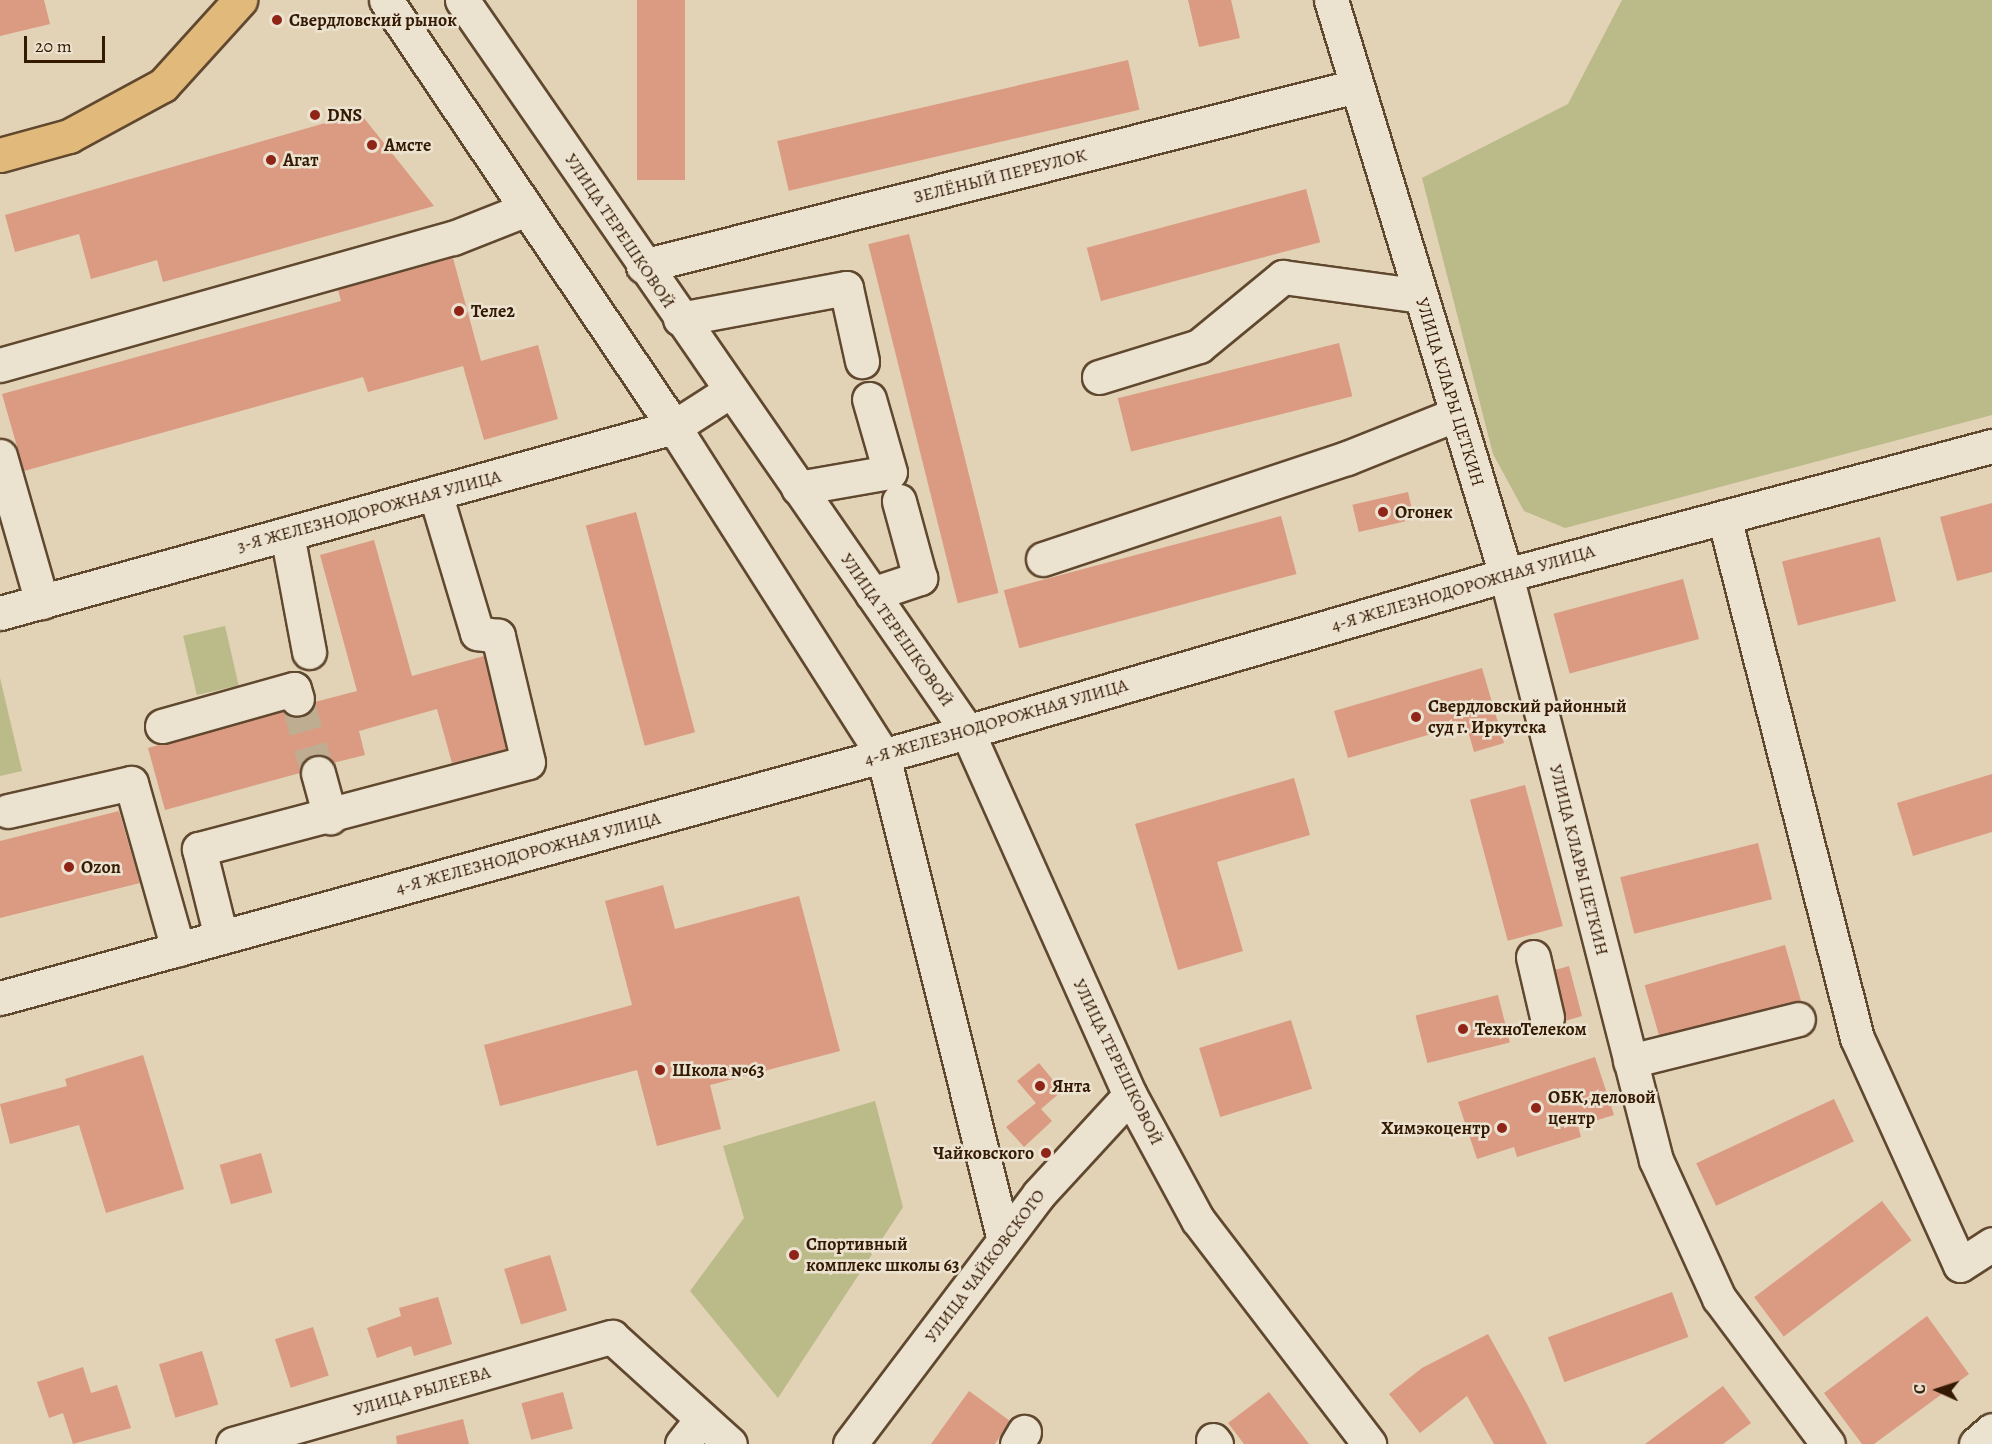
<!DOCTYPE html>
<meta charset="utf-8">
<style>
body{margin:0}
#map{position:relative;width:1992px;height:1444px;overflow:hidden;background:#e2d2b6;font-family:Alegreya,serif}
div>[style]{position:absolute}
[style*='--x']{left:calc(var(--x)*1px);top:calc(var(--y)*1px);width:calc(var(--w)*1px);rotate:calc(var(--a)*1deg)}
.green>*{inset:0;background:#bbba89;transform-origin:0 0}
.building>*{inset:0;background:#da9b82;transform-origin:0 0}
.minor-tunnel>*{height:33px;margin-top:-16.5px;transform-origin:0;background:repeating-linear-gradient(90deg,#bfad92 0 33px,transparent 0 49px)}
.roads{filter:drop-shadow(2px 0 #60482f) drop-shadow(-2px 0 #60482f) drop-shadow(0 2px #60482f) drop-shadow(0 -2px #60482f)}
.minor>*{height:33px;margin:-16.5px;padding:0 16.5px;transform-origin:16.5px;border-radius:16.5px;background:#ece2d0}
.major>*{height:33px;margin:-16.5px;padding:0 16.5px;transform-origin:16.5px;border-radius:16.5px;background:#e1b97b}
.dots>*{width:16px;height:16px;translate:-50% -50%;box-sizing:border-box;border:3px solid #ece2d0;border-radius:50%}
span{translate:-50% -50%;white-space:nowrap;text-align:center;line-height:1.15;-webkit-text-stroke:5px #ece2d0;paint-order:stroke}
.poi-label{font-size:18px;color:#341a02;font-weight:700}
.left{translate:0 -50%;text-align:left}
.right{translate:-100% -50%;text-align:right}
.street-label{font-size:18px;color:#341a02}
.north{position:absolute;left:1908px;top:1360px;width:60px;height:60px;-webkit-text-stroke:4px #ece2d0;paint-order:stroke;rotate:273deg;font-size:16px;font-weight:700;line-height:24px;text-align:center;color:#341a02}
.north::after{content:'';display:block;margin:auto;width:21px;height:27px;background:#341a02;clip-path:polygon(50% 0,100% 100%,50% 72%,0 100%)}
.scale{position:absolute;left:24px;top:36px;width:81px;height:27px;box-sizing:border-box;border:3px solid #341a02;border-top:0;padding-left:8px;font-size:18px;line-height:21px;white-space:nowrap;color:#341a02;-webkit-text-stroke:4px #ece2d0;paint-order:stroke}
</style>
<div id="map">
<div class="green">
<div style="clip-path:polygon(1622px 0,1992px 0,1992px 415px,1565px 528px,1524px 511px,1493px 454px,1422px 178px,1568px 104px)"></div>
<div style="left:225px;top:626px;width:61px;height:43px;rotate:77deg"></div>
<div style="clip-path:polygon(0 678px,22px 771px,0 776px)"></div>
<div style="clip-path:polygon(875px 1101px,903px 1207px,778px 1398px,690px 1291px,744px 1218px,723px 1146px)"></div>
</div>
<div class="building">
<div style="clip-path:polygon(0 0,44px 0,50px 24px,0 36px)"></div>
<div style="left:637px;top:0;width:48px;height:180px"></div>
<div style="clip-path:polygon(1188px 0,1231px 0,1240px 38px,1199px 47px)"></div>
<div style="left:1128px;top:60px;width:51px;height:360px;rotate:77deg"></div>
<div style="clip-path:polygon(360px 113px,434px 206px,163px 282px,157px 260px,91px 279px,79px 234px,15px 252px,5px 215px)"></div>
<div style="left:1306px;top:189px;width:55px;height:227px;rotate:75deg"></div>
<div style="left:909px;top:234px;width:370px;height:42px;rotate:76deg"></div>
<div style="clip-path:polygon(453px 258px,481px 361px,538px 345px,558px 419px,484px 440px,463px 366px,368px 392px,363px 377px,24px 471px,2px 394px,341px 301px,338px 290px)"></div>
<div style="left:1339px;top:343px;width:55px;height:228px;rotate:76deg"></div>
<div style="left:1408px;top:492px;width:28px;height:57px;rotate:77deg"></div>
<div style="clip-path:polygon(1992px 503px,1992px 572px,1957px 581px,1940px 517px)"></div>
<div style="left:636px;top:512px;width:228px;height:52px;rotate:75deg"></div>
<div style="left:1281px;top:516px;width:60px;height:287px;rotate:75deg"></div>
<div style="left:1880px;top:537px;width:66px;height:101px;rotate:76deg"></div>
<div style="clip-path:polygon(374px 540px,412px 676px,484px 656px,506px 749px,452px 763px,437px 709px,359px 731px,365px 755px,333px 763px,314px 755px,300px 773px,165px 810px,148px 748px,283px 711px,302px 717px,315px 702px,357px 691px,320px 555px)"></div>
<div style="left:1683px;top:579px;width:62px;height:134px;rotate:75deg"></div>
<div style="clip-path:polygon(1482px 668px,1504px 743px,1474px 752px,1466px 724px,1348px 758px,1334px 711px)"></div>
<div style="clip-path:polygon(1992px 774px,1992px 832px,1913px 856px,1897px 803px)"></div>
<div style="clip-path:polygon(1294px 778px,1310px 835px,1217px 862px,1243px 951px,1178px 970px,1135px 824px)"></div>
<div style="left:1525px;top:785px;width:146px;height:57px;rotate:75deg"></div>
<div style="clip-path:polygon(119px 811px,140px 883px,0 918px,0 841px)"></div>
<div style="left:1758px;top:843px;width:58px;height:142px;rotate:76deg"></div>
<div style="clip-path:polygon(663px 885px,675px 929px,799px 896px,840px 1051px,710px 1085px,721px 1129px,657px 1146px,637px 1070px,500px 1106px,484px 1045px,632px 1005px,605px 901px)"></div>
<div style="left:1785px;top:945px;width:58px;height:146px;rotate:74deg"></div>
<div style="clip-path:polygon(1569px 966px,1582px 1016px,1565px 1021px,1555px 970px)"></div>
<div style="left:1498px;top:995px;width:49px;height:85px;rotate:76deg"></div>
<div style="left:1291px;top:1020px;width:72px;height:96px;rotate:73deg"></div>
<div style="clip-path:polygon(143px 1055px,184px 1189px,106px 1213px,79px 1125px,10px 1144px,0 1104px,67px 1086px,65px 1079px)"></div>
<div style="clip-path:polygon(1595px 1057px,1614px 1115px,1578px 1126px,1581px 1137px,1517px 1157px,1514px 1147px,1477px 1159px,1458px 1102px)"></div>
<div style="clip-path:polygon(1039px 1063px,1062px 1091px,1041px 1109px,1052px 1121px,1024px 1147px,1006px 1127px,1036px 1103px,1017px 1081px)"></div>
<div style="left:1834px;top:1099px;width:47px;height:152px;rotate:65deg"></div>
<div style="left:261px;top:1153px;width:41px;height:43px;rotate:74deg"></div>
<div style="left:1882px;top:1201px;width:49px;height:160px;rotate:53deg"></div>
<div style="left:550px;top:1255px;width:58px;height:48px;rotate:73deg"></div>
<div style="left:1672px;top:1292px;width:48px;height:132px;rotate:70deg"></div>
<div style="clip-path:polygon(438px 1297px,452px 1344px,414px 1356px,411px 1346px,377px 1358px,367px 1328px,401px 1316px,399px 1308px)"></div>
<div style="clip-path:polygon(1927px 1316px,1969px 1374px,1874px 1444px,1862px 1444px,1824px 1393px)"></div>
<div style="left:313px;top:1327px;width:51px;height:40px;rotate:72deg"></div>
<div style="clip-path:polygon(1488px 1334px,1527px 1404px,1547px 1444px,1494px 1444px,1467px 1396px,1420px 1433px,1389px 1394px,1422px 1368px)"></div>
<div style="left:202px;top:1351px;width:56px;height:45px;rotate:73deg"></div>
<div style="clip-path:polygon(83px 1367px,91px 1393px,117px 1385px,131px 1428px,73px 1444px,63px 1413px,49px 1418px,37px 1382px)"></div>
<div style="clip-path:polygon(1723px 1386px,1751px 1423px,1723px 1444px,1645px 1444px)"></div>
<div style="clip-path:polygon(969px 1391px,1010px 1421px,995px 1444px,931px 1444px)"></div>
<div style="left:563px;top:1392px;width:38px;height:43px;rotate:75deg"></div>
<div style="clip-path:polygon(1269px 1392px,1309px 1444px,1244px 1444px,1228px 1423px)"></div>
<div style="clip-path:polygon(463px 1419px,469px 1444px,397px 1444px,396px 1436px)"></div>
</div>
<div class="minor-tunnel">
<div style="--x:297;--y:699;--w:77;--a:74.2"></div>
</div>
<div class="roads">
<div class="minor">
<div style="--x:386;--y:0;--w:515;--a:56"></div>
<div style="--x:674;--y:427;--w:389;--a:57.5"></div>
<div style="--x:883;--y:755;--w:499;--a:76"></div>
<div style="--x:462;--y:0;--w:888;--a:55.36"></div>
<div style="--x:967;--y:731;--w:399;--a:65.9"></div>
<div style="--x:1130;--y:1095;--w:142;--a:61.5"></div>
<div style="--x:1198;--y:1220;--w:282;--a:52.6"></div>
<div style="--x:1331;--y:0;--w:601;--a:73.07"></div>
<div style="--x:1506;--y:575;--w:604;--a:75.62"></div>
<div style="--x:1656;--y:1160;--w:152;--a:65.5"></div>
<div style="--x:1719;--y:1298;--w:182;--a:53.3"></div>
<div style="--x:643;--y:266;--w:735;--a:-14.17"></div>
<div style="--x:680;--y:319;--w:169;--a:-10.6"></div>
<div style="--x:846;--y:288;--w:75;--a:77.6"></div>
<div style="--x:0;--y:365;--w:470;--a:-15.7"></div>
<div style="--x:453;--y:238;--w:76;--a:-21.5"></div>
<div style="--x:1099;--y:377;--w:105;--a:-17.2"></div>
<div style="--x:1199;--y:346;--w:109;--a:-39.4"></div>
<div style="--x:1283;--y:277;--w:139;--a:7.8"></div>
<div style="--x:0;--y:456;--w:152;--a:74"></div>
<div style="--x:798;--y:488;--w:93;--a:-9.9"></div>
<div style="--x:890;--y:472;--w:76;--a:-106"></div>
<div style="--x:1724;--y:517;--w:538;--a:75.68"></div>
<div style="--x:1857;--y:1038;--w:249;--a:65.6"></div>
<div style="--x:1960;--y:1265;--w:38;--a:-33"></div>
<div style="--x:287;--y:534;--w:120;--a:79.4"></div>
<div style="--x:1043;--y:559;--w:320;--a:-18.4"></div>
<div style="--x:1347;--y:458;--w:118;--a:-21.8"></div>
<div style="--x:872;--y:594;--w:51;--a:-18.4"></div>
<div style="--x:920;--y:578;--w:80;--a:-105.3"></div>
<div style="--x:0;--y:613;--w:699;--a:-15.43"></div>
<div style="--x:674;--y:427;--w:67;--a:-32.7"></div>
<div style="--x:162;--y:726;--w:137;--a:-15.7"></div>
<div style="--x:294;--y:689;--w:10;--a:73"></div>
<div style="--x:318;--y:773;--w:46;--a:74.7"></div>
<div style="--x:8;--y:811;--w:126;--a:-12.8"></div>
<div style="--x:131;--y:783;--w:173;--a:74.2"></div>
<div style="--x:221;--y:937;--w:91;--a:-104"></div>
<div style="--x:199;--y:849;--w:340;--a:-14.8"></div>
<div style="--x:528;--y:762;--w:130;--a:-103.4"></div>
<div style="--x:498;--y:636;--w:21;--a:-172"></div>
<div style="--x:477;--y:633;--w:146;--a:-106.7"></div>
<div style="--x:1533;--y:957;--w:62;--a:76.9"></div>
<div style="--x:0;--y:998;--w:959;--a:-15.35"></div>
<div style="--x:925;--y:744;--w:605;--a:-16.22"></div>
<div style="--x:1506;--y:575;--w:503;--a:-14.87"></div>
<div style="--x:1630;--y:1061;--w:173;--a:-14"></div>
<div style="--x:1213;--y:1440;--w:5;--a:53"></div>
<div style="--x:233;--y:1444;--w:394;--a:-15.8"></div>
<div style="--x:612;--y:1337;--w:159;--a:42.2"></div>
<div style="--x:682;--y:1444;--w:31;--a:-52"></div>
<div style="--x:850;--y:1444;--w:313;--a:-52.9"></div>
<div style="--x:1039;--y:1194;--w:134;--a:-47.4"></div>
<div style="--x:1017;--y:1444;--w:14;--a:-60"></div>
<div style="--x:1976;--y:1444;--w:21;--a:-41"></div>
</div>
<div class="major">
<div style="--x:0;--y:155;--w:72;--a:-15.4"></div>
<div style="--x:69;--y:136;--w:107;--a:-28.5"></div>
<div style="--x:163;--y:85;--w:115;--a:-47.8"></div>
</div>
</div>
<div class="dots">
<div style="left:277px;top:20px;background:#8f2418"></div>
<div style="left:315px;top:115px;background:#8f2418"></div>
<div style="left:372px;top:145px;background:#8f2418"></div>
<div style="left:271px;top:160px;background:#8f2418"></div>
<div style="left:459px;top:311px;background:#8f2418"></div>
<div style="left:1383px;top:512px;background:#8f2418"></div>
<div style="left:1416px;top:717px;background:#8f2418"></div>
<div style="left:69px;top:867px;background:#8f2418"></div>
<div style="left:1463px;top:1029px;background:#8f2418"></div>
<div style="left:660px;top:1070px;background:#8f2418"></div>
<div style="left:1040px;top:1086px;background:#8f2418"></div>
<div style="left:1536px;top:1108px;background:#8f2418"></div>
<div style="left:1502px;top:1128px;background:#8f2418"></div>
<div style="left:1046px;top:1153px;background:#8f2418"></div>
<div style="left:794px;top:1255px;background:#8f2418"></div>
</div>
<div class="poi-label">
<span class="left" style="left:289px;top:20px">Свердловский рынок</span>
<span class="left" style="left:327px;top:115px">DNS</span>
<span class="left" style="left:384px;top:145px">Амсте</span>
<span class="left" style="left:283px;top:160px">Агат</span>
<span class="left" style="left:471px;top:311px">Теле2</span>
<span class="left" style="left:1395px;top:512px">Огонек</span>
<span class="left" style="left:1428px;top:717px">Свердловский районный<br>суд г. Иркутска</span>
<span class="left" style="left:81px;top:867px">Ozon</span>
<span class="left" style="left:1475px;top:1029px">ТехноТелеком</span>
<span class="left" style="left:672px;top:1070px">Школа №63</span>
<span class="left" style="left:1052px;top:1086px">Янта</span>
<span class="left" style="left:1548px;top:1108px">ОБК, деловой<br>центр</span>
<span class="right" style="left:1490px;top:1128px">Химэкоцентр</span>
<span class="right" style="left:1034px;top:1153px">Чайковского</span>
<span class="left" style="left:806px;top:1255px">Спортивный<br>комплекс школы 63</span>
</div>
<div class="street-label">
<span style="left:1000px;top:176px;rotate:-14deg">ЗЕЛЁНЫЙ ПЕРЕУЛОК</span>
<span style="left:620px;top:231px;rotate:56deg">УЛИЦА ТЕРЕШКОВОЙ</span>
<span style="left:1450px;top:392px;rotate:73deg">УЛИЦА КЛАРЫ ЦЕТКИН</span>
<span style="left:369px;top:511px;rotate:-15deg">3-Я ЖЕЛЕЗНОДОРОЖНАЯ УЛИЦА</span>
<span style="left:1463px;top:588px;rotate:-16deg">4-Я ЖЕЛЕЗНОДОРОЖНАЯ УЛИЦА</span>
<span style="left:897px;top:630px;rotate:55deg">УЛИЦА ТЕРЕШКОВОЙ</span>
<span style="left:996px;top:722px;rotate:-16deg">4-Я ЖЕЛЕЗНОДОРОЖНАЯ УЛИЦА</span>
<span style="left:528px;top:853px;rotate:-15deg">4-Я ЖЕЛЕЗНОДОРОЖНАЯ УЛИЦА</span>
<span style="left:1579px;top:860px;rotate:76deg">УЛИЦА КЛАРЫ ЦЕТКИН</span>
<span style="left:1118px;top:1062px;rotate:64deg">УЛИЦА ТЕРЕШКОВОЙ</span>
<span style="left:985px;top:1266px;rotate:-53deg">УЛИЦА ЧАЙКОВСКОГО</span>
<span style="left:422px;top:1391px;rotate:-16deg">УЛИЦА РЫЛЕЕВА</span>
</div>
<div class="north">С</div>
<div class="scale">20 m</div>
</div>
